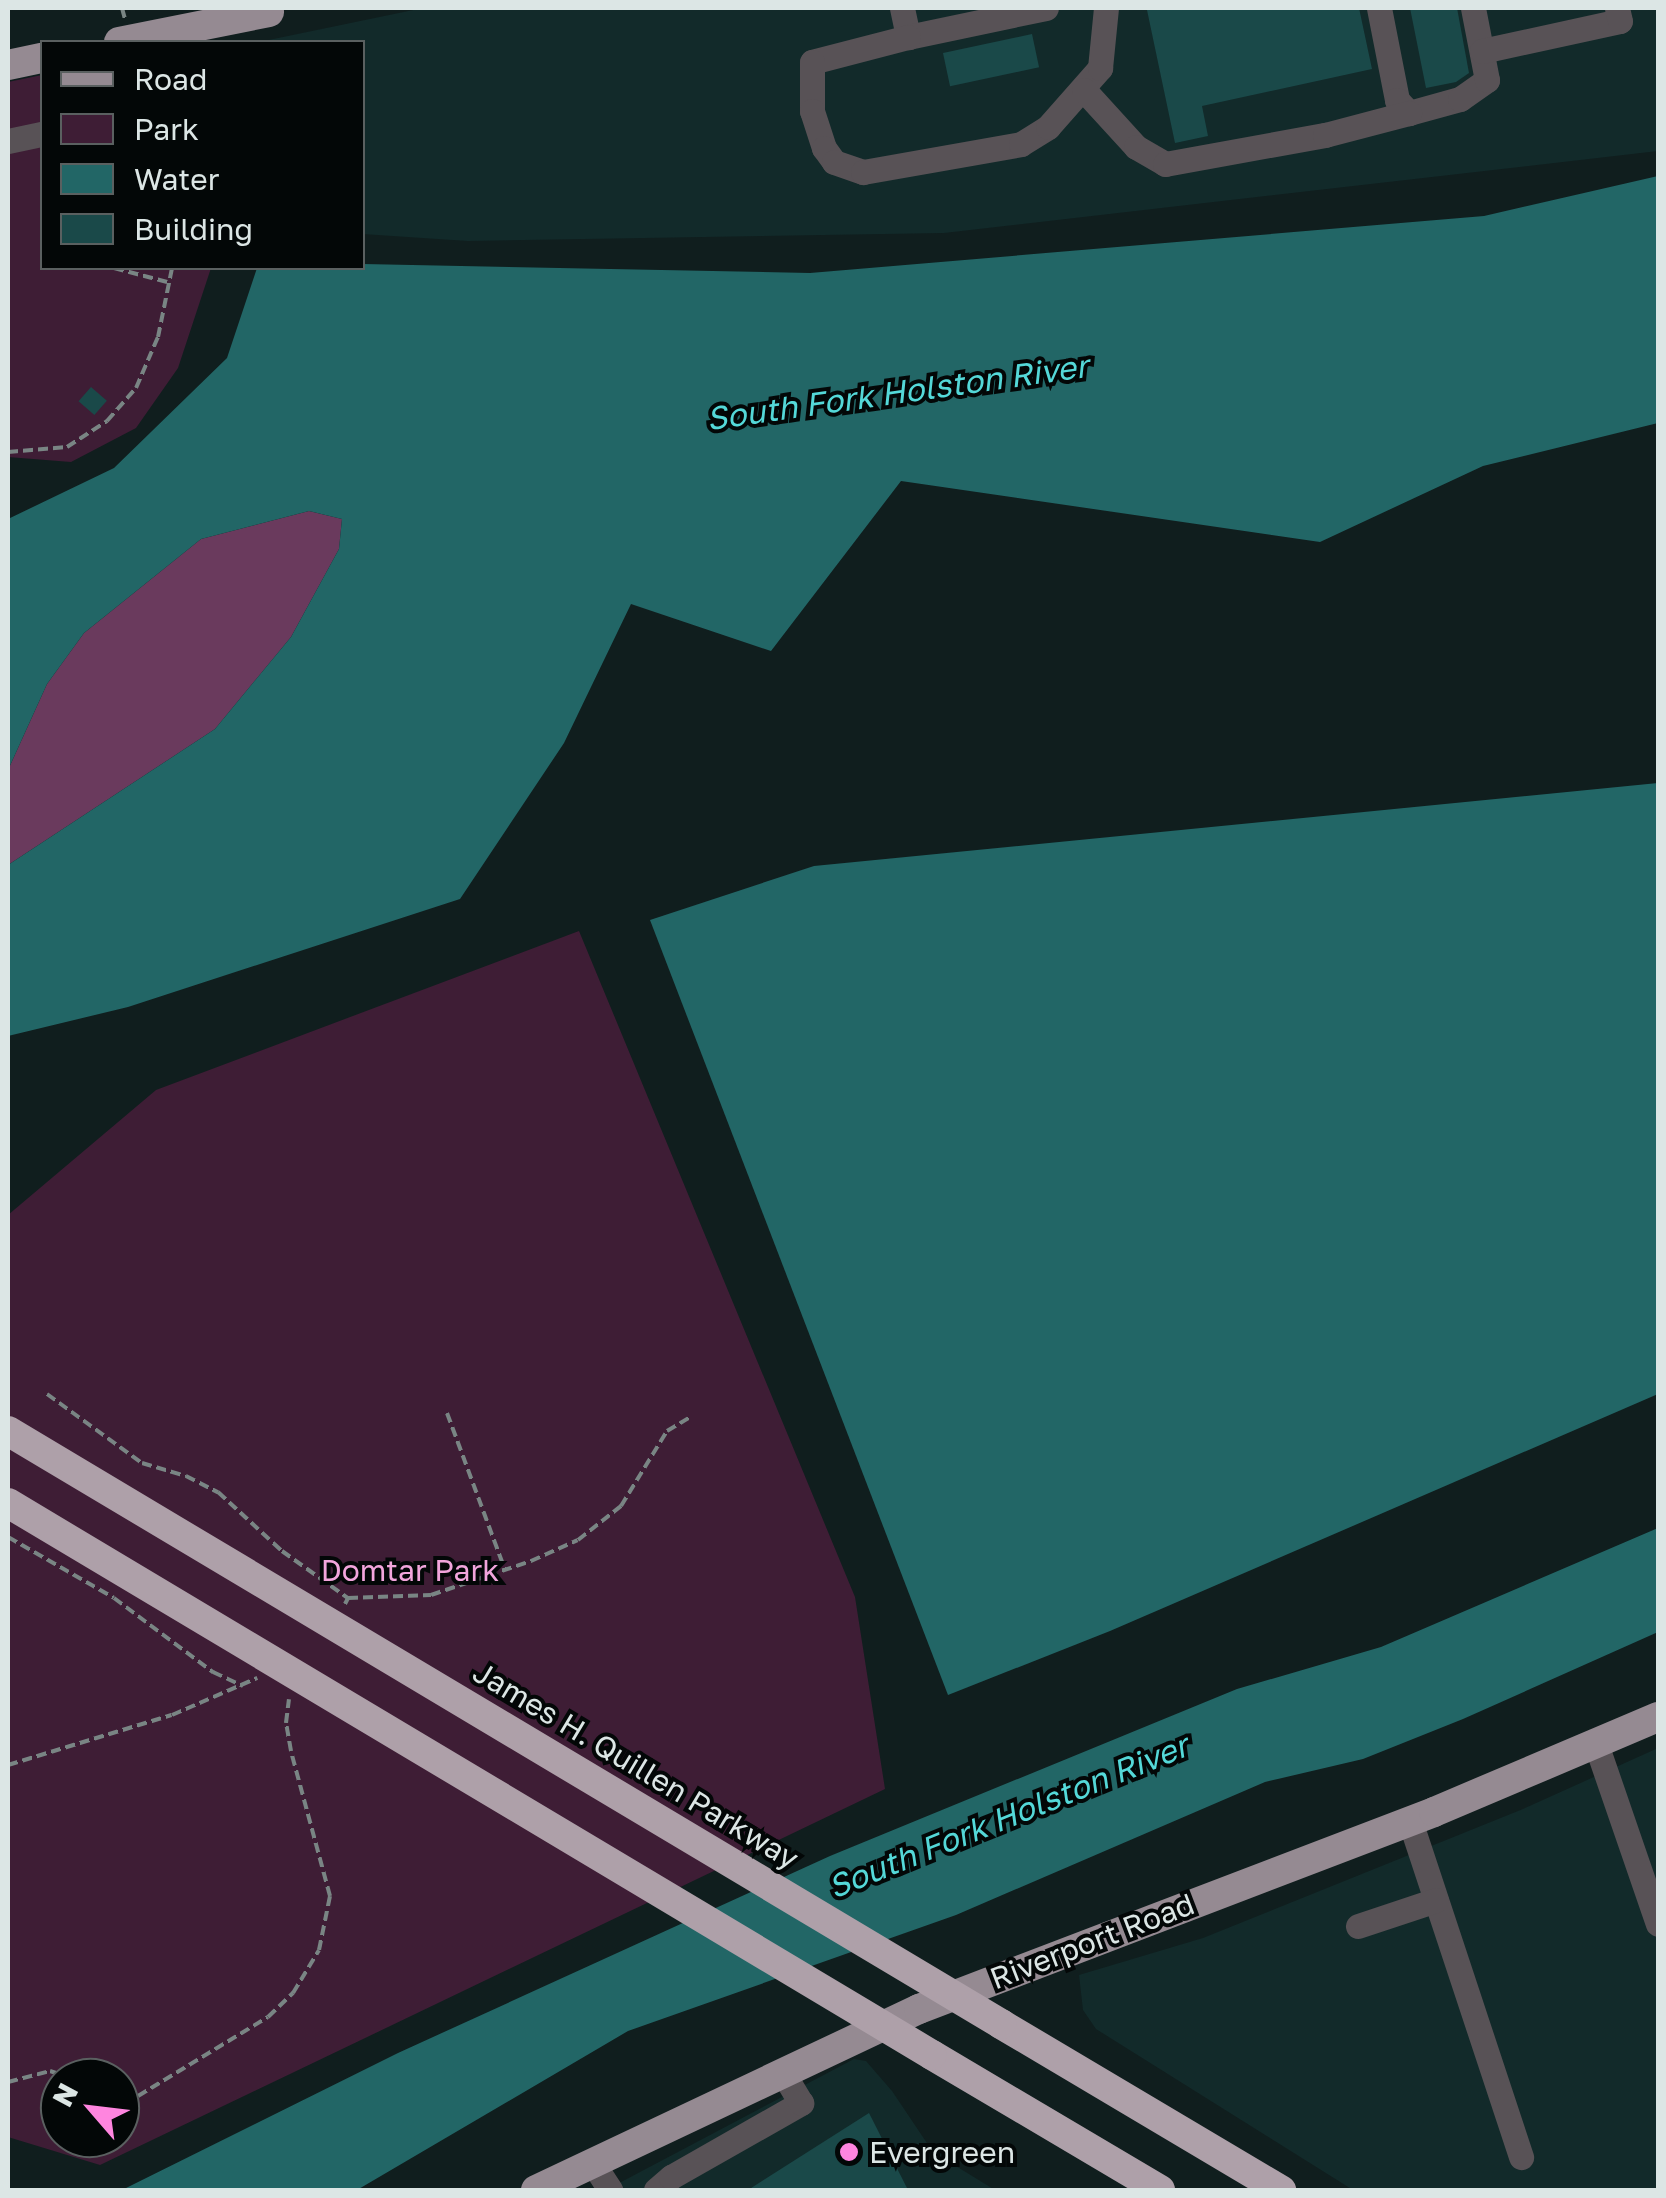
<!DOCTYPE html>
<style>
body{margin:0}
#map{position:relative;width:1666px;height:2198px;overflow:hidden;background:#101e1e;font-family:"Golos Text",sans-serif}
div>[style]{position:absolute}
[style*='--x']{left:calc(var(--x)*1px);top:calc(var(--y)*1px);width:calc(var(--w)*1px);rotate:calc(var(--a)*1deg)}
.built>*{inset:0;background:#122a2a}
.green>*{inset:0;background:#3e1d35}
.forest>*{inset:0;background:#6a3a5d}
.water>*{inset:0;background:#266}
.building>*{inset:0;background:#1a4949;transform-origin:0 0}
.path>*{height:4px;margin-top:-2px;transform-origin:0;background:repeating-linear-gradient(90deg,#798584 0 10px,transparent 0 15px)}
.minor>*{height:25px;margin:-12.5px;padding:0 12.5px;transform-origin:12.5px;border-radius:12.5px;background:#585256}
.major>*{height:30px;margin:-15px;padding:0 15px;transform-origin:15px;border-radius:15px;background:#958a92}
.highway>*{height:30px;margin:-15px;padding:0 15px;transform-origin:15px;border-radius:15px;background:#aea0a9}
.major-bridge>*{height:30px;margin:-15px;padding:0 15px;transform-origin:15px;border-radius:15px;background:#958a92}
.highway-bridge>*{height:30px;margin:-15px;padding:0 15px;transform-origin:15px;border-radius:15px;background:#aea0a9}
.dots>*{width:28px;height:28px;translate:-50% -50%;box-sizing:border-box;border:5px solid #030707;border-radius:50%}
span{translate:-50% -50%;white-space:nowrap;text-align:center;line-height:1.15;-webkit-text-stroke:8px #030707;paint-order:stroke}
.park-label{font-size:30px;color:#f2a5dc}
.street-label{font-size:30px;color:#dce6e5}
.poi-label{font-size:30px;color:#dce6e5}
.left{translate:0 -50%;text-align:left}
.water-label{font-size:32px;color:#54d8d8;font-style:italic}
.frame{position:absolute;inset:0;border:10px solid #dce6e5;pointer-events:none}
.legend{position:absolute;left:40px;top:40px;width:325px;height:230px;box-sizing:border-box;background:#030707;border:2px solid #5a6060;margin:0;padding:12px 18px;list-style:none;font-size:30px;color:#dce6e5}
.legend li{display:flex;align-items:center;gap:20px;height:50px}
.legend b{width:50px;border:2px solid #5a6060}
.north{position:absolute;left:40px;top:2058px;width:100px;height:100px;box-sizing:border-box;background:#030707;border:2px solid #5a6060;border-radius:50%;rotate:298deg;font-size:28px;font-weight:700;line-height:40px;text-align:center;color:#dce6e5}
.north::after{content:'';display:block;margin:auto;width:35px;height:45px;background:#ff85df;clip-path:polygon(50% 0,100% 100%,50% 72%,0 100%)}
</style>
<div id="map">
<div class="built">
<div style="clip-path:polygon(423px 8px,1658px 8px,1658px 151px,944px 233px,468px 241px,363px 234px,362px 42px,259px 42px)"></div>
<div style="clip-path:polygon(1658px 1748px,1658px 2190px,1353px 2190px,1096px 2029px,1083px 2010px,1079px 1975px,1203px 1938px,1523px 1809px)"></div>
<div style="clip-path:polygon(854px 2059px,866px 2061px,892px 2091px,933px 2152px,995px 2190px,606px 2190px)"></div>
</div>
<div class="green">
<div style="clip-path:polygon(42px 75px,42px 268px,211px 268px,178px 368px,136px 428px,71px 462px,8px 457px,8px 82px)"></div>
<div style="clip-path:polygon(evenodd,579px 931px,855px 1597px,885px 1789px,100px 2165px,8px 2137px,8px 1215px,156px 1090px,579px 931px,60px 2078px,120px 2078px,120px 2138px,60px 2138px,60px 2078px)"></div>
</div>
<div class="forest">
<div style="clip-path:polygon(309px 511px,342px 519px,339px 549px,291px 637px,215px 729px,8px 865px,8px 770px,47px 684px,84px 633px,201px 539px)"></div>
</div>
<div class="water">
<div style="clip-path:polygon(1658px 176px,1658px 423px,1483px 466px,1320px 542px,901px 481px,771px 651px,631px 604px,564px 743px,460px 899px,128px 1007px,8px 1036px,8px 865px,215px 729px,291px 637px,339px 549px,342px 519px,309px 511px,201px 539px,84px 633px,47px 684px,8px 770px,8px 519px,114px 468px,227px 358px,257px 268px,363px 264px,810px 273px,1484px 216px)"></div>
<div style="clip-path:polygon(1658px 783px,1658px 1394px,1110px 1631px,948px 1695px,650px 920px,814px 866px)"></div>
<div style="clip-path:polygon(1658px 1528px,1658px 1632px,1463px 1719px,1363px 1759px,1265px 1782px,956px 1915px,628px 2031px,357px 2190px,122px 2190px,398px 2053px,830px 1856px,1237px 1689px,1381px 1647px)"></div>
</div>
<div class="building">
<div style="clip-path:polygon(1157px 8px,1359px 8px,1372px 69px,1202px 106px,1208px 136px,1175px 143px,1147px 10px)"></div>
<div style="clip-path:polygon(1410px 8px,1457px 8px,1469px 73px,1456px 82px,1426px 88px)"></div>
<div style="left:1032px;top:34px;width:34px;height:91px;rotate:78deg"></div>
<div style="left:91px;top:387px;width:21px;height:19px;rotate:41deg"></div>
<div style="clip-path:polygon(869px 2113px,908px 2190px,748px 2190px)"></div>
</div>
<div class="path">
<div style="--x:122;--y:8;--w:11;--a:75"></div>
<div style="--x:114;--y:268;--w:55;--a:14.8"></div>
<div style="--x:8;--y:452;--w:59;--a:-4.8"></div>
<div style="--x:67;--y:447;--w:48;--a:-33"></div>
<div style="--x:107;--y:421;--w:44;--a:-48.7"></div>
<div style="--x:136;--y:388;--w:56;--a:-66.7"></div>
<div style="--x:158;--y:337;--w:70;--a:-78.5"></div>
<div style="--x:47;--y:1394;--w:117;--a:36"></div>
<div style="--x:142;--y:1463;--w:46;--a:16.5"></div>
<div style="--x:186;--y:1476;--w:36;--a:27"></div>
<div style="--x:218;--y:1492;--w:87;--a:42.7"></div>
<div style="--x:282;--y:1551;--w:81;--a:35.5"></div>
<div style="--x:447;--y:1413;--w:167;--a:69.7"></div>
<div style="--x:8;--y:1537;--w:122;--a:29.9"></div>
<div style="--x:114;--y:1598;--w:124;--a:36.8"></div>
<div style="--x:213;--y:1672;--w:33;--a:25"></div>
<div style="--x:345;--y:1604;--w:7;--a:-63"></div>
<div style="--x:348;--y:1598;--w:83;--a:-2.1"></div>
<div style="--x:431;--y:1595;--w:106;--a:-18.8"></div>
<div style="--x:531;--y:1561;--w:51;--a:-24.1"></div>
<div style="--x:578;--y:1540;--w:55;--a:-38.3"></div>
<div style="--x:621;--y:1506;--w:88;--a:-58.5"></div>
<div style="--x:667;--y:1431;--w:26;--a:-31"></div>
<div style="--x:8;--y:1765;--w:171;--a:-17"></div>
<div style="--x:172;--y:1715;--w:93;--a:-23.5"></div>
<div style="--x:8;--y:2082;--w:43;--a:-14.7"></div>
<div style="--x:50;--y:2071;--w:22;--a:18"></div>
<div style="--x:120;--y:2100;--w:18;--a:-13"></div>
<div style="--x:138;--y:2096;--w:152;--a:-31.3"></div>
<div style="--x:268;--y:2017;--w:35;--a:-44"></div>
<div style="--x:293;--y:1993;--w:50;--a:-58.8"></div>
<div style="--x:319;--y:1950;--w:55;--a:-78.5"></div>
<div style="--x:330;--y:1896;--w:150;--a:-105.1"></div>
<div style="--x:291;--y:1751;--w:28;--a:-100"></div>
<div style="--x:286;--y:1723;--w:24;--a:-83"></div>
</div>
<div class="minor">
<div style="--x:902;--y:8;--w:30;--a:78"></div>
<div style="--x:908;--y:37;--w:141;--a:-11.9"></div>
<div style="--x:1379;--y:8;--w:94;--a:78.9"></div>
<div style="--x:1397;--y:100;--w:18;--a:47"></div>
<div style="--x:1409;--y:113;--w:53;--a:-15.4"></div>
<div style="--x:1460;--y:99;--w:33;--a:-35"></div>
<div style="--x:1487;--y:80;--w:73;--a:-101"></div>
<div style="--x:908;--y:37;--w:99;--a:165.4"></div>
<div style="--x:812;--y:62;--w:49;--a:90"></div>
<div style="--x:812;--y:111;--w:39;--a:72"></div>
<div style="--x:824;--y:148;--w:17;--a:54"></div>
<div style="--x:834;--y:162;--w:31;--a:19"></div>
<div style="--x:863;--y:172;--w:160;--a:-10"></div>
<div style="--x:1021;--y:144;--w:32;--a:-32"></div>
<div style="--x:1048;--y:127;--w:79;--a:-48.6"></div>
<div style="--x:1100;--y:68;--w:60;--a:-84.3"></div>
<div style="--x:1482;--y:51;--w:141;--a:-12.3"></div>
<div style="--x:1620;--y:21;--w:13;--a:-103"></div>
<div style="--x:1084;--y:90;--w:77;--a:47.6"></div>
<div style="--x:1136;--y:147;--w:34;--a:30"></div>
<div style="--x:1165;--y:164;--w:163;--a:-10.3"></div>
<div style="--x:1325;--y:135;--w:87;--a:-14.7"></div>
<div style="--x:8;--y:141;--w:35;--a:-12"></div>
<div style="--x:1596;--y:1744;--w:190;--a:71"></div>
<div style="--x:1410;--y:1821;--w:354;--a:71.7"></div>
<div style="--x:1358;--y:1926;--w:82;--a:-18.4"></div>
<div style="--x:594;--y:2165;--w:30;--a:57"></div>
<div style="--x:656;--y:2190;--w:20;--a:-41"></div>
<div style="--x:671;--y:2177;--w:150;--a:-29.6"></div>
<div style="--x:801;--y:2103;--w:37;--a:-121"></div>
</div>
<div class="major">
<div style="--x:8;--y:65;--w:35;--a:-12"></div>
<div style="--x:536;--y:2190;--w:424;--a:-25.3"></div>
<div style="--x:919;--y:2009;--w:551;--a:-20.93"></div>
<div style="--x:1434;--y:1812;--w:243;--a:-23"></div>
</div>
<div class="highway">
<div style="--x:1001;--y:2024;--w:326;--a:30.7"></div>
<div style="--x:932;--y:2055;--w:265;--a:30.6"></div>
</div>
<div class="major-bridge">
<div style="--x:119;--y:42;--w:153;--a:-11.3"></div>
</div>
<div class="highway-bridge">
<div style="--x:8;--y:1431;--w:1157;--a:30.84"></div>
<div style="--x:8;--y:1503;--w:1076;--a:30.85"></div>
</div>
<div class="dots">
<div style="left:849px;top:2152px;background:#ff85df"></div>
</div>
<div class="park-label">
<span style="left:410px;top:1570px">Domtar Park</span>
</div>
<div class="street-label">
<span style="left:636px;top:1765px;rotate:31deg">James H. Quillen Parkway</span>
<span style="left:1092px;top:1941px;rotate:-21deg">Riverport Road</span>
</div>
<div class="poi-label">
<span class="left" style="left:869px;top:2152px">Evergreen</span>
</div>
<div class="water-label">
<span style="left:897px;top:392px;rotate:-8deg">South Fork Holston River</span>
<span style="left:1008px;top:1816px;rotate:-22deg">South Fork Holston River</span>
</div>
<div class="frame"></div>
<ul class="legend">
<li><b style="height:12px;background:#958a92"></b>Road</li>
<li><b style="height:28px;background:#3e1d35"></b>Park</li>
<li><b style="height:28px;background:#266"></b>Water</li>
<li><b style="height:28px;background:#1a4949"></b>Building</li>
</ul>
<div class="north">N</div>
</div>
